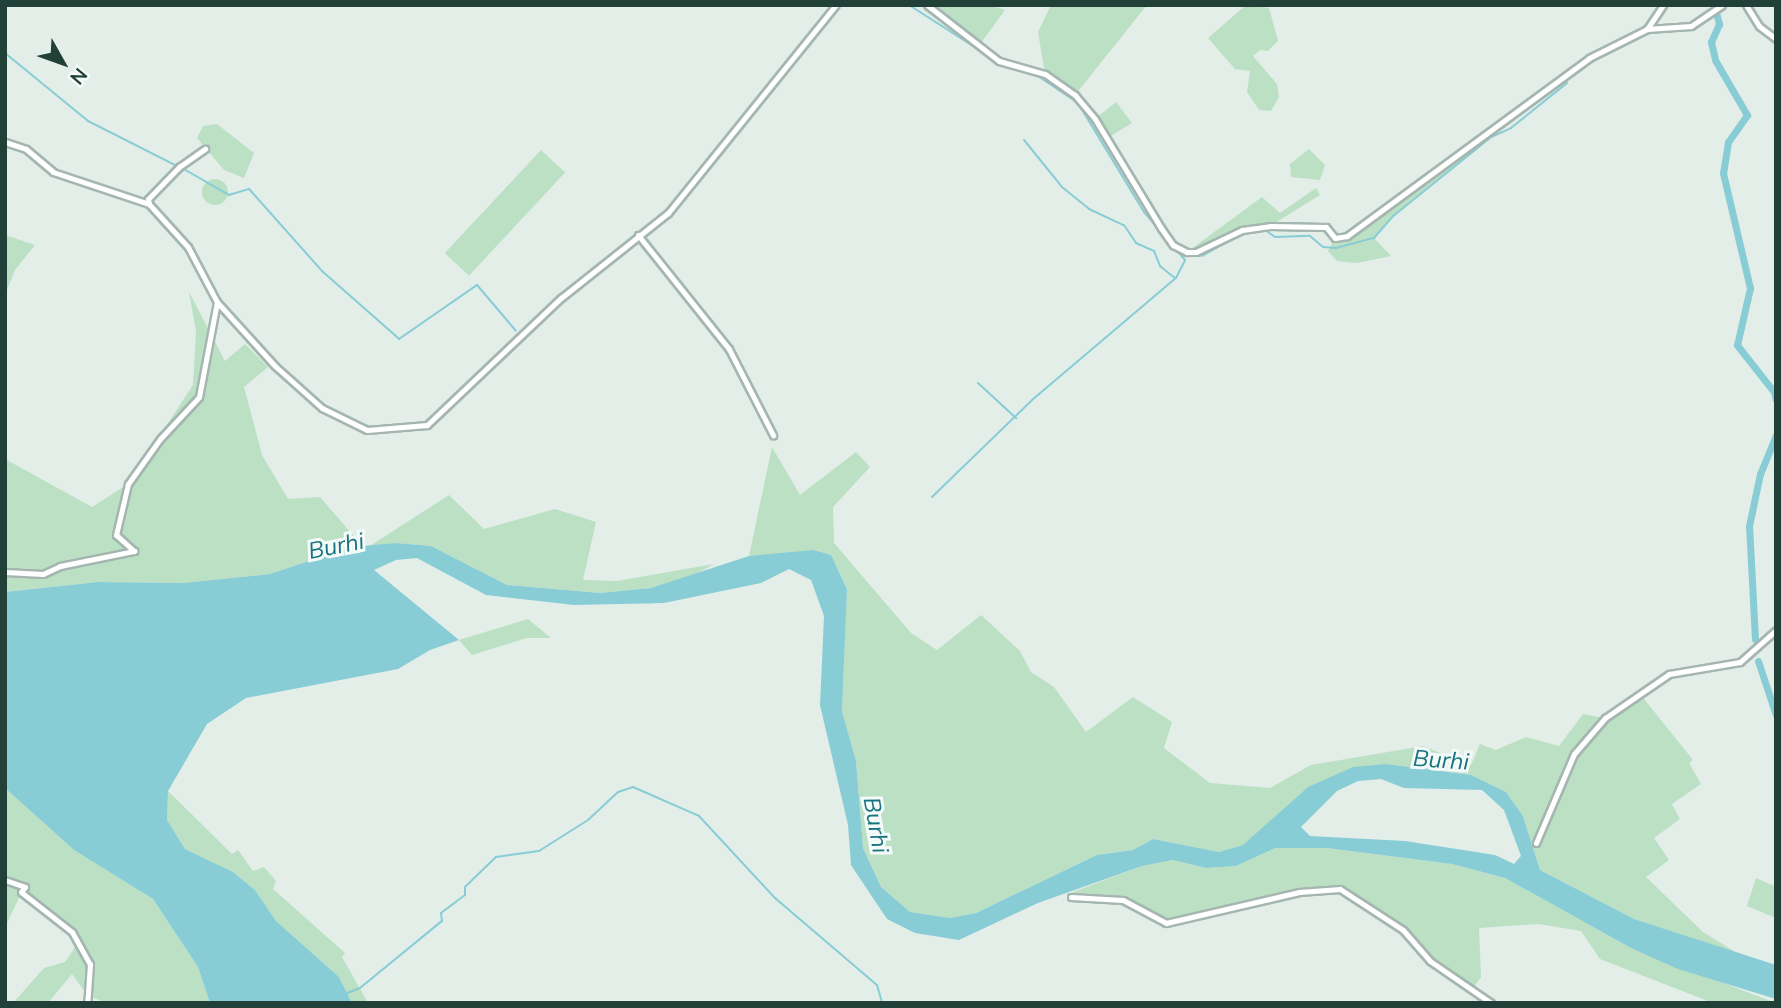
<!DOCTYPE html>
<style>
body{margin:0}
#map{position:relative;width:1781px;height:1008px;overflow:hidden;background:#e3eee9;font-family:Mulish,sans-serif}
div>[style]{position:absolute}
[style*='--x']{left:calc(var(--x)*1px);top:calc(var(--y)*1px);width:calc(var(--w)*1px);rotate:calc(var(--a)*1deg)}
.green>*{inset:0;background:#bbe0c4;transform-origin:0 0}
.round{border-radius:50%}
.water>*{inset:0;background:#88ccd6}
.stream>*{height:2px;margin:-1px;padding:0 1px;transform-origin:1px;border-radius:1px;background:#88ccd6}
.canal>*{height:7px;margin:-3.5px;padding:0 3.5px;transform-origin:3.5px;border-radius:3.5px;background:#88ccd6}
.roads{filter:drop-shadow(2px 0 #a5b6b0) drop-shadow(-2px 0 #a5b6b0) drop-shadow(0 2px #a5b6b0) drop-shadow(0 -2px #a5b6b0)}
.minor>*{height:5px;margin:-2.5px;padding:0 2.5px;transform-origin:2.5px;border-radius:2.5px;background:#fff}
span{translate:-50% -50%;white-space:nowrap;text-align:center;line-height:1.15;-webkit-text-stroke:6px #f4faf7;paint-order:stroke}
.water-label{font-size:23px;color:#177380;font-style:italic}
.frame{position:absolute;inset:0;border:7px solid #214037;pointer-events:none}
.north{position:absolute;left:28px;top:28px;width:70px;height:70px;-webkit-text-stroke:5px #f4faf7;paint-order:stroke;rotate:130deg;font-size:19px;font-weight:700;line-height:28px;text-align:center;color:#214037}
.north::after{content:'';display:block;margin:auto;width:24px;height:32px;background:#214037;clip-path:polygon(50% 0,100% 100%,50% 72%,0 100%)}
</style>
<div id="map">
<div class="green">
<div style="clip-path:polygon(927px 5px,989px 5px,1005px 10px,978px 47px)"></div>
<div style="clip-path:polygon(1051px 5px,1147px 5px,1075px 95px,1045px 74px,1038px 32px)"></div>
<div style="clip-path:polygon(1246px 5px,1269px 8px,1278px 41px,1268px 51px,1260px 50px,1253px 56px,1277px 84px,1279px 97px,1271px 111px,1259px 110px,1247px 92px,1250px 71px,1235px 69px,1208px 38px)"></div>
<div style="clip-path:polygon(1116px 102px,1132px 123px,1106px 139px,1095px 119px)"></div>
<div style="clip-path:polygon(217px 124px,254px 153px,244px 178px,224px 170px,197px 138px,203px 126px)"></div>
<div style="clip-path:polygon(1487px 133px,1491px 137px,1392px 217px,1374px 238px,1391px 256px,1357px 263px,1337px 261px,1328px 251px,1335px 238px,1367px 225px)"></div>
<div style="clip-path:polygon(1309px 149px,1325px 165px,1320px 180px,1291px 177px,1290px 164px)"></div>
<div style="left:541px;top:150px;width:33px;height:141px;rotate:43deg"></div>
<div class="round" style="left:202px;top:179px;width:26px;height:26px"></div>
<div style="clip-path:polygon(1316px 188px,1320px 195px,1270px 226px,1242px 230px,1196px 252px,1187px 252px,1262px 197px,1280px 213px)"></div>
<div style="clip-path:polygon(5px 235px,35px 245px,15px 270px,5px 295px)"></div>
<div style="clip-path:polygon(189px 292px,225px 361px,245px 344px,268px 367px,244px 387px,262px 455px,288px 499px,320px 497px,365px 549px,449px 495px,484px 529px,555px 509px,596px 522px,583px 580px,617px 581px,714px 564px,689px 578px,651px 588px,600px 593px,507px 585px,431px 546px,396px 543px,365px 549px,351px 547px,270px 574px,183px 583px,98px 582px,5px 592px,5px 459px,92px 507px,128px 484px,193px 385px,196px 331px)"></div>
<div style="clip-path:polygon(772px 447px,800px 495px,856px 452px,870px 467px,833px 507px,834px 543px,911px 633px,937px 650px,981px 615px,1020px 651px,1031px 672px,1054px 687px,1086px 732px,1133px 697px,1172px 722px,1164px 748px,1210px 783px,1270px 788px,1311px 765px,1423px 746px,1471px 765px,1480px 744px,1496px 750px,1526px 737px,1559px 746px,1583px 714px,1605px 718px,1640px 694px,1693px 760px,1689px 763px,1701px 784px,1672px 804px,1680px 819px,1654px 838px,1669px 860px,1646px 877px,1703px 932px,1737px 953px,1634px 919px,1540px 870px,1523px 816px,1506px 792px,1471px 775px,1386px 764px,1308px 787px,1244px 845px,1219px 852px,1153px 839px,1133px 850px,1097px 855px,976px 913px,950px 918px,910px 912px,881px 887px,863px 848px,856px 761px,842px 711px,847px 588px,830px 554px,749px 556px)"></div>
<div style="clip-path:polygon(528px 619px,551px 638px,527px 638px,472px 655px,459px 640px)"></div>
<div style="clip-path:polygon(5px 788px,74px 850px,153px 899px,198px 967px,210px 1003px,108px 1003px,88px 996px,72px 974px,48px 1003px,13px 1003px,44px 968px,65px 962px,78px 943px,51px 911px,21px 893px,5px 928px)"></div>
<div style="clip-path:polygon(168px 791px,232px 854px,238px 850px,253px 871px,264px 867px,276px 881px,273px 889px,345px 953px,342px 957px,368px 1003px,352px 1003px,339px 977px,276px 921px,255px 890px,233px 872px,185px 849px,167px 820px)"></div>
<div style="clip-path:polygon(1275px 848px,1327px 848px,1452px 864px,1505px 878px,1631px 948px,1776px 1003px,1713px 1003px,1600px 959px,1581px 931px,1539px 924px,1479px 928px,1481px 977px,1471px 991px,1449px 970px,1430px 961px,1403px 930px,1340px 889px,1299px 892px,1166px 923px,1123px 900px,1071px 897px,1073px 892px,1142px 866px,1173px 860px,1206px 868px,1236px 866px)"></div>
<div style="clip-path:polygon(1756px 878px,1776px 887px,1776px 918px,1747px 906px)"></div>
</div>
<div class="water">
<div style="clip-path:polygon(evenodd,396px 543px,431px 546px,507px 585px,600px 593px,651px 588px,749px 556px,813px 550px,831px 555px,847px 589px,842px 711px,856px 761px,863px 848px,881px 887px,910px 912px,950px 918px,976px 913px,1097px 855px,1133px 850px,1153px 839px,1219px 852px,1243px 845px,1308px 787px,1353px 767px,1386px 764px,1471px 775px,1506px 792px,1523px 816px,1540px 870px,1634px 919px,1776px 965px,1776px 999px,1678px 969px,1631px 948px,1505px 878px,1452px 864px,1327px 848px,1275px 848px,1236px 866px,1206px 868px,1173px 860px,1142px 866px,1038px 903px,959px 940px,915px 933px,887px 919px,851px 865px,848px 825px,820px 705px,824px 616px,811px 580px,789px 569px,761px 583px,664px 603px,574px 605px,486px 595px,417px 558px,396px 560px,374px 570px,459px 640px,430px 650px,398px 669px,246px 698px,207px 724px,168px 791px,167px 820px,185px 849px,233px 872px,255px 890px,276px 921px,339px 977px,352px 1003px,210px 1003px,198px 967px,153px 899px,74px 850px,5px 788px,5px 592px,98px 582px,183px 583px,270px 574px,351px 547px,396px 543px,1381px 779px,1404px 788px,1482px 790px,1504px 810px,1521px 856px,1514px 864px,1495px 855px,1405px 841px,1310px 836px,1301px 827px,1337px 791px,1358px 781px,1381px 779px)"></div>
</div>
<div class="stream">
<div style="--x:909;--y:5;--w:106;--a:32.6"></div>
<div style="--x:5;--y:53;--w:107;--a:39.3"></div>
<div style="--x:88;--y:121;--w:100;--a:26.8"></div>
<div style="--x:1024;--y:140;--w:60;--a:51"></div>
<div style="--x:1062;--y:187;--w:35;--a:39"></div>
<div style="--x:1089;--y:209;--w:38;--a:25"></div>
<div style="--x:1124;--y:225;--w:22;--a:56"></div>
<div style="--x:1136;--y:243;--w:20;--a:24"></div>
<div style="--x:1154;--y:251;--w:16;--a:68"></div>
<div style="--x:1160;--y:266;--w:19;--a:39"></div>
<div style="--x:182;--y:168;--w:54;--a:29.9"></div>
<div style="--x:229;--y:195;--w:21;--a:-17"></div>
<div style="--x:249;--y:189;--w:110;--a:48.3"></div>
<div style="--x:322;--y:271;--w:103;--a:41.4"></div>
<div style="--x:399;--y:339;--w:95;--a:-34.7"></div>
<div style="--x:477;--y:285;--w:60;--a:49.7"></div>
<div style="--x:1202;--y:256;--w:47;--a:-29.3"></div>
<div style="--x:1243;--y:233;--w:22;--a:-8"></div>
<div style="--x:1265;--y:230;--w:12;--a:35"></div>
<div style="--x:1275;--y:237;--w:35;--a:-2"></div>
<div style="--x:1310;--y:236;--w:17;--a:40"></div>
<div style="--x:1323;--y:247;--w:13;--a:4"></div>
<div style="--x:1336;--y:248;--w:39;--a:-15"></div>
<div style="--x:1374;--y:238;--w:28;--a:-49"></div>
<div style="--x:1392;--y:217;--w:127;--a:-38.9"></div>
<div style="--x:1491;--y:137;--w:22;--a:-24"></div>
<div style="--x:1511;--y:128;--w:72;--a:-38.8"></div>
<div style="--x:978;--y:383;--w:52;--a:42.6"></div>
<div style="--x:932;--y:497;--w:139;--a:-44.1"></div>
<div style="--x:1032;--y:400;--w:189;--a:-40.3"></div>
<div style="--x:1176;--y:278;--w:20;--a:-63"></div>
<div style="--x:1185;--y:260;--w:63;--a:-130.5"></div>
<div style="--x:1144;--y:212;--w:127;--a:-121.2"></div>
<div style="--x:1078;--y:103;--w:48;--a:-146"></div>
<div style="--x:1038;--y:76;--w:23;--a:-162"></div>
<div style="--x:347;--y:993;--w:14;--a:-21"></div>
<div style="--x:360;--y:988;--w:106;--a:-39.3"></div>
<div style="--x:442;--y:921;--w:8;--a:-97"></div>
<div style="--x:441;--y:913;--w:30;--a:-37"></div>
<div style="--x:465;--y:895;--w:8;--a:-90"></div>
<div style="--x:465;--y:887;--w:43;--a:-44.1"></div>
<div style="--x:496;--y:857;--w:43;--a:-7.9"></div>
<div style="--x:539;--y:851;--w:58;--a:-32.3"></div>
<div style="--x:588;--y:820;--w:41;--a:-43"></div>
<div style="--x:618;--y:792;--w:16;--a:-18"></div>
<div style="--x:633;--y:787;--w:72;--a:23.7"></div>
<div style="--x:699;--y:816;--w:112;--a:47.2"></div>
<div style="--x:775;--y:898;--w:134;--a:40.5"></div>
<div style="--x:877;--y:985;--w:19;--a:74"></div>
</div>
<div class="canal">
<div style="--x:1714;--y:5;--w:20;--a:75"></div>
<div style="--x:1719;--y:24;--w:20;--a:114"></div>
<div style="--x:1711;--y:42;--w:18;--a:77"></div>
<div style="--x:1715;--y:60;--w:64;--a:59.8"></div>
<div style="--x:1747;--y:115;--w:33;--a:125"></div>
<div style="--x:1728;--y:142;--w:31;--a:99"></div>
<div style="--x:1723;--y:173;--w:118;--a:76.8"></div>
<div style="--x:1750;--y:288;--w:58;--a:102.8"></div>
<div style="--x:1737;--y:345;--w:60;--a:51.8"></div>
<div style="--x:1774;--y:392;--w:8;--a:76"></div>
<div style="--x:1755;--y:639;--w:113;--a:-93"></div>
<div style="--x:1749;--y:526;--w:53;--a:-78.1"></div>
<div style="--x:1760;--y:474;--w:42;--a:-67.7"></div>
<div style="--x:1758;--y:661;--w:57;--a:71.6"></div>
</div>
<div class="roads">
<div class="minor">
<div style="--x:927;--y:5;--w:91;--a:37.9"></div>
<div style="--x:999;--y:61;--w:48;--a:15.8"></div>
<div style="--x:1045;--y:74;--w:37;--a:35"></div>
<div style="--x:1075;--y:95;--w:31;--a:50"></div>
<div style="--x:1095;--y:119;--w:127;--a:58.8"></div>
<div style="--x:1161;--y:228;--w:21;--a:55"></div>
<div style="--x:1173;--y:245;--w:16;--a:27"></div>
<div style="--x:1187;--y:252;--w:9;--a:0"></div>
<div style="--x:1196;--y:252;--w:51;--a:-25.6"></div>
<div style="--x:1242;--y:230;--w:28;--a:-8"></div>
<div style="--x:1270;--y:226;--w:56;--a:1"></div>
<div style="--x:1326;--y:227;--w:14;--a:51"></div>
<div style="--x:1335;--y:238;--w:12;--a:-9"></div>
<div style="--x:1347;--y:236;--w:300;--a:-36.3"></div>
<div style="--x:1589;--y:58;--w:65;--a:-26.6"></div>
<div style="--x:1647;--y:29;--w:44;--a:-3.9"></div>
<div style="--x:1691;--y:26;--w:37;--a:-34"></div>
<div style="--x:1746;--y:5;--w:25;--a:58"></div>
<div style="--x:1759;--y:26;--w:21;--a:37"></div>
<div style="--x:1647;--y:29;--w:29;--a:-56"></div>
<div style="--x:5;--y:142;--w:22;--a:18"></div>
<div style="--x:26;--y:149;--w:35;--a:40"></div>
<div style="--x:53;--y:172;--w:101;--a:18.4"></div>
<div style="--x:149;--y:204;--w:58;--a:47.8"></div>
<div style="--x:188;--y:247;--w:62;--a:62.2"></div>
<div style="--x:217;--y:302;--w:86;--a:47.8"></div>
<div style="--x:275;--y:366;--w:63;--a:41.8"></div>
<div style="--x:322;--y:408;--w:50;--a:26.1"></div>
<div style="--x:367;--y:430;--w:60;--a:-4.8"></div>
<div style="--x:427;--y:425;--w:185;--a:-43.5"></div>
<div style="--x:561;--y:298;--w:137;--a:-38.5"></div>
<div style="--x:668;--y:213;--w:267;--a:-51.1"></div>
<div style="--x:149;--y:204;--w:5;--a:-101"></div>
<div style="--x:148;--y:199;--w:45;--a:-45.9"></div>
<div style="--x:179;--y:167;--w:32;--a:-35"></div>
<div style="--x:638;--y:235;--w:146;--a:51.4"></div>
<div style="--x:729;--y:349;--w:97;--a:62.9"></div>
<div style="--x:5;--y:572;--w:38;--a:3"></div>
<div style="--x:43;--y:574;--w:19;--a:-25"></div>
<div style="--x:60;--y:566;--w:76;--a:-11.5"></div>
<div style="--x:134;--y:551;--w:24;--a:-138"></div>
<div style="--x:116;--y:535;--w:52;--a:-76.8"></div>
<div style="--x:128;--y:484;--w:55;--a:-54.6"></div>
<div style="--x:160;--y:439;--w:57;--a:-47.1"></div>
<div style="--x:199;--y:397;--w:97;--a:-79.3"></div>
<div style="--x:1536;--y:843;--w:97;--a:-66.9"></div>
<div style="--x:1574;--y:754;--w:48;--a:-49.3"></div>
<div style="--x:1605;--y:718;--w:78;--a:-34.5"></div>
<div style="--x:1669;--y:674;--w:72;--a:-9.6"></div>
<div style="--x:1740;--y:662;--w:48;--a:-41.6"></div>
<div style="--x:5;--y:880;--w:21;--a:19"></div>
<div style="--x:25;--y:887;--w:6;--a:129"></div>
<div style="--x:21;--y:892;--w:65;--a:38.1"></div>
<div style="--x:72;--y:932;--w:37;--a:61"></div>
<div style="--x:90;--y:964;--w:39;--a:94"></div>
<div style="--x:1071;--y:897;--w:52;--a:3.3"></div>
<div style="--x:1123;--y:900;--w:49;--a:28.1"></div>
<div style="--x:1166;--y:923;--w:137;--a:-13.1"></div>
<div style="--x:1299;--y:892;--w:41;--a:-4.2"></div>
<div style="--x:1340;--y:889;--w:75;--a:33.1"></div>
<div style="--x:1403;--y:930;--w:41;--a:48.9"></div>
<div style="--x:1430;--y:961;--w:74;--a:34.5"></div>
</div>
</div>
<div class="water-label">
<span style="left:336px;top:546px;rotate:-11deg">Burhi</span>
<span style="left:1441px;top:760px;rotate:4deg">Burhi</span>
<span style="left:876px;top:825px;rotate:80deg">Burhi</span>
</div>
<div class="frame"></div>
<div class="north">N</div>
</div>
